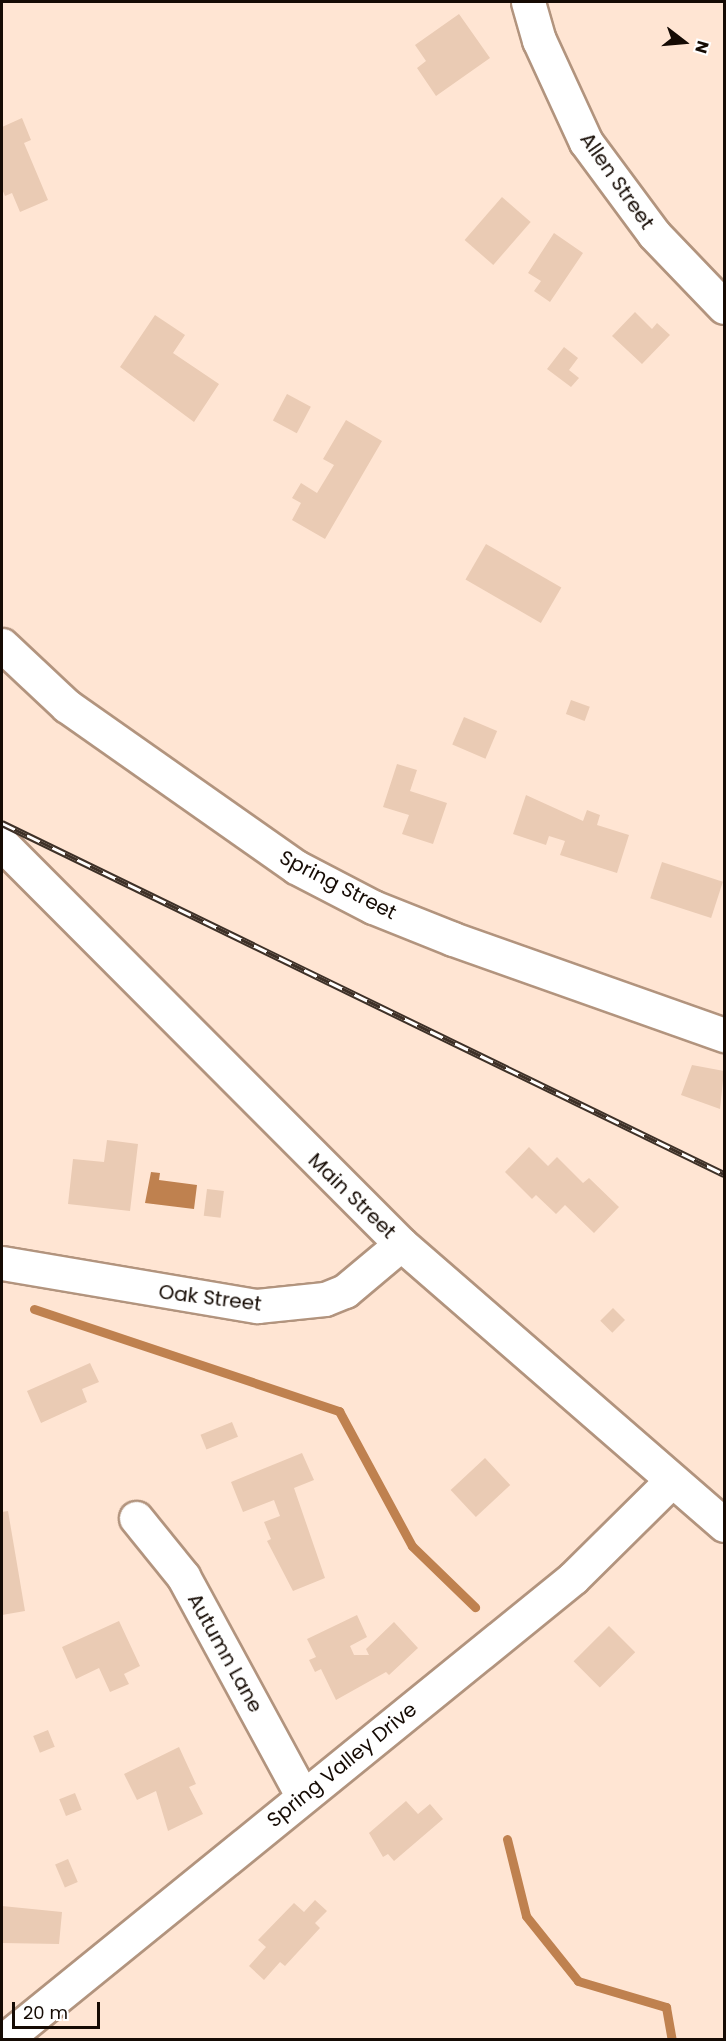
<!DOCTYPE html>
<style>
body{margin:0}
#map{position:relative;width:726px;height:2041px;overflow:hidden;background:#ffe5d3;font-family:Poppins,sans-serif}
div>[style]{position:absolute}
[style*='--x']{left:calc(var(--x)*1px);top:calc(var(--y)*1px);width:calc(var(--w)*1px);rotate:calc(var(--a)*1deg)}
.water>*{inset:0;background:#bf814f}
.stream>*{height:9px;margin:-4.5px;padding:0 4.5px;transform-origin:4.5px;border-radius:4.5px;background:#bf814f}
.building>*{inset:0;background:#eacbb4;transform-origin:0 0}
.roads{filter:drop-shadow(2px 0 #b2947e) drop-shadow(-2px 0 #b2947e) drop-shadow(0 2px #b2947e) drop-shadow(0 -2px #b2947e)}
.minor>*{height:33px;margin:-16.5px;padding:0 16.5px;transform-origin:16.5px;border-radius:16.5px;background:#fff}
.major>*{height:33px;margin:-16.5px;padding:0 16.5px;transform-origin:16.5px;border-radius:16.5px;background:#fff}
.rail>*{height:7px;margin-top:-3.5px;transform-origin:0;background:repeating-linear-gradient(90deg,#fff 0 14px,#3e3128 0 28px);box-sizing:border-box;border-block:2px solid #3e3128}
span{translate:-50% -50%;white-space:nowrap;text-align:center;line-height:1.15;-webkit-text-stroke:5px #fff;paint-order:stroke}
.street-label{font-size:20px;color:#150b04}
.frame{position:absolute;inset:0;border:3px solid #150b04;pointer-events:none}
.north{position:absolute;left:654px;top:12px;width:60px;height:60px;-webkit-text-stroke:4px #fff;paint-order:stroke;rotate:106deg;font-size:16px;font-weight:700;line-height:24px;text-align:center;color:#150b04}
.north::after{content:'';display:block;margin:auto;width:21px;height:27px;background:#150b04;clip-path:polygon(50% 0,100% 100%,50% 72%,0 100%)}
.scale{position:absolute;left:12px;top:2002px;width:88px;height:27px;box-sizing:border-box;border:3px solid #150b04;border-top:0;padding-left:8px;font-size:18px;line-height:21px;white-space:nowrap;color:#150b04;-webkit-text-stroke:4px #fff;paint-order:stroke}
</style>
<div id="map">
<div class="water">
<div style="clip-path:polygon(151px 1172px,160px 1173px,159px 1180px,197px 1185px,194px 1209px,145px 1203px)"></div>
</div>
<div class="stream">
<div style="--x:34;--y:1309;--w:322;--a:18.5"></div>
<div style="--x:339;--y:1411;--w:153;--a:61.6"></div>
<div style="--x:412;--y:1546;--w:88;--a:44.1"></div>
<div style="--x:507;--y:1839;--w:79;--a:76.1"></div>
<div style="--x:526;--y:1916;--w:83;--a:51.3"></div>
<div style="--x:578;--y:1981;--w:92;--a:16.5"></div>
<div style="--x:666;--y:2007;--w:34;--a:80"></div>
</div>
<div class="building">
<div style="clip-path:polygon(459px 14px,490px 58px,436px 96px,417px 68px,426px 61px,415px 45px)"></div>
<div style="clip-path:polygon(22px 118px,31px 140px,24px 143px,48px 200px,20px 212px,12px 193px,5px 196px,2px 189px,2px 127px)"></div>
<div style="left:502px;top:197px;width:38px;height:57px;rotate:41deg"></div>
<div style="clip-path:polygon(554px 233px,583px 253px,550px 302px,534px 291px,541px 281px,528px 273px)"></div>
<div style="clip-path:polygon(635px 312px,652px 329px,657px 323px,670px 335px,642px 364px,612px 336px)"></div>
<div style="clip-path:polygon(155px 315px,185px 335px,173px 353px,219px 384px,194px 422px,120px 367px)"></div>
<div style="clip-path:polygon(564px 347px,578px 358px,569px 370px,579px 378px,571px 387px,547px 369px)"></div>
<div style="left:287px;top:394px;width:27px;height:30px;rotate:28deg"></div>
<div style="clip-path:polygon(346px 420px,382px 441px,325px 539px,292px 520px,301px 503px,292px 498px,301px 483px,317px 493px,334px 465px,323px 459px)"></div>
<div style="left:486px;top:544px;width:87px;height:41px;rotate:30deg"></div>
<div style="left:571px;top:700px;width:20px;height:15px;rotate:20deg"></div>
<div style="left:464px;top:717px;width:36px;height:30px;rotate:23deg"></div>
<div style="clip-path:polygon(397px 764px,417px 770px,410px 791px,447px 803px,433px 844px,402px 834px,409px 815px,383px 807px)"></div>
<div style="clip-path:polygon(526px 795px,583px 821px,587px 810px,600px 815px,597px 825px,629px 835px,617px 873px,560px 855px,565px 841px,549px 836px,546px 845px,513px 834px)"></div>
<div style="left:662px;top:862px;width:64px;height:38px;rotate:18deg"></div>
<div style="clip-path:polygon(692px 1065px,724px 1071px,720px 1109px,681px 1095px)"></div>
<div style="clip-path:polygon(107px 1140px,138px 1144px,130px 1211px,68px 1204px,73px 1159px,104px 1162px)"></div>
<div style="clip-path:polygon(529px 1147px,548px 1166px,557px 1157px,583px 1183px,589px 1178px,619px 1207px,594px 1233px,565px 1205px,556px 1214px,536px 1195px,532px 1199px,505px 1172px)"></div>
<div style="left:207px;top:1189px;width:17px;height:27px;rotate:7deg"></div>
<div style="left:613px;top:1308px;width:17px;height:18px;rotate:45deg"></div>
<div style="clip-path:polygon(90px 1363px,99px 1382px,82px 1389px,87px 1402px,41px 1423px,27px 1391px)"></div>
<div style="left:232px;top:1422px;width:16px;height:34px;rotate:68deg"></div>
<div style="clip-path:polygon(302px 1453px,314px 1480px,294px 1488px,325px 1578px,293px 1591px,267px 1541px,271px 1539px,264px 1522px,280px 1516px,274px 1500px,243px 1512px,231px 1482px)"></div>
<div style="left:485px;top:1458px;width:37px;height:47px;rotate:47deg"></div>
<div style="clip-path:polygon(8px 1511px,25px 1611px,2px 1615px,2px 1512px)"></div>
<div style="clip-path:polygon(357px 1615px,367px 1637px,350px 1646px,354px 1655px,369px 1655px,366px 1649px,394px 1622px,418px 1648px,389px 1675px,386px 1672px,336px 1700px,321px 1669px,315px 1672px,309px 1660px,316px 1657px,307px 1639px)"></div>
<div style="clip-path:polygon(119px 1621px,140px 1666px,124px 1674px,129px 1684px,110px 1692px,99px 1668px,76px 1679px,62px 1647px)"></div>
<div style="left:609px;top:1626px;width:37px;height:50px;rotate:45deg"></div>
<div style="left:48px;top:1730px;width:18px;height:16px;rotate:68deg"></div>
<div style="clip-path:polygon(179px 1747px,196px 1784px,189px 1787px,203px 1814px,168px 1831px,156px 1791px,137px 1800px,124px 1774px)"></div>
<div style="left:75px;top:1793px;width:18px;height:17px;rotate:68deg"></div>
<div style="clip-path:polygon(406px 1801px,418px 1814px,430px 1804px,443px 1819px,394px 1861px,388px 1854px,383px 1857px,369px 1833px)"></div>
<div style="left:68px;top:1859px;width:25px;height:14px;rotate:67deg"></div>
<div style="clip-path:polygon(315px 1900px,327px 1911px,315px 1923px,320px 1928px,285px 1966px,280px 1962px,264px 1980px,249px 1966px,266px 1947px,258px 1940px,294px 1903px,304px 1912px)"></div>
<div style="clip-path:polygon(2px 1906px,62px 1912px,59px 1944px,2px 1943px)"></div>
</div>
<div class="roads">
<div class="minor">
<div style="--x:528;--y:2;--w:40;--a:74"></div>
<div style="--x:539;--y:40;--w:112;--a:65.3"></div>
<div style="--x:586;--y:142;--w:114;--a:53.5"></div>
<div style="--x:654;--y:234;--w:101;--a:46.2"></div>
<div style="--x:2;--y:645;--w:89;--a:43.2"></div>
<div style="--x:67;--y:706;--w:280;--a:35.1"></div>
<div style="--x:296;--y:867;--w:87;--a:27.5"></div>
<div style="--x:373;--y:907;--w:86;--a:21.8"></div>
<div style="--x:453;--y:939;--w:288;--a:19.5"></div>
<div style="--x:2;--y:1263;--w:259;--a:9.6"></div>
<div style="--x:257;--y:1306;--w:68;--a:-5.9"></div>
<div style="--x:325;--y:1299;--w:22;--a:-22"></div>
<div style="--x:345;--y:1291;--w:73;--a:-40"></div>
<div style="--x:136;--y:1518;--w:75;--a:51"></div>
<div style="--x:183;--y:1576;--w:251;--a:61.5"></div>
<div style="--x:4;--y:2040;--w:733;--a:-39.07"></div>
<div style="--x:573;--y:1578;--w:139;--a:-44.7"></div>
</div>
<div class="major">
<div style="--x:2;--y:844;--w:565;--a:45.07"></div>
<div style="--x:401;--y:1244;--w:428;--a:41"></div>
</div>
</div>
<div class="rail">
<div style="--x:2;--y:823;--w:803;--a:25.93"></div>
</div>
<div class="street-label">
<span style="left:617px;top:181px;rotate:55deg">Allen Street</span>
<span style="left:338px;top:885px;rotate:27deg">Spring Street</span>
<span style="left:352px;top:1196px;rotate:44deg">Main Street</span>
<span style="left:210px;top:1298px;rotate:7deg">Oak Street</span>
<span style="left:225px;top:1653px;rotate:61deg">Autumn Lane</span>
<span style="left:342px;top:1765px;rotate:-39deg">Spring Valley Drive</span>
</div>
<div class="frame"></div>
<div class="north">N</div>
<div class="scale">20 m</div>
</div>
